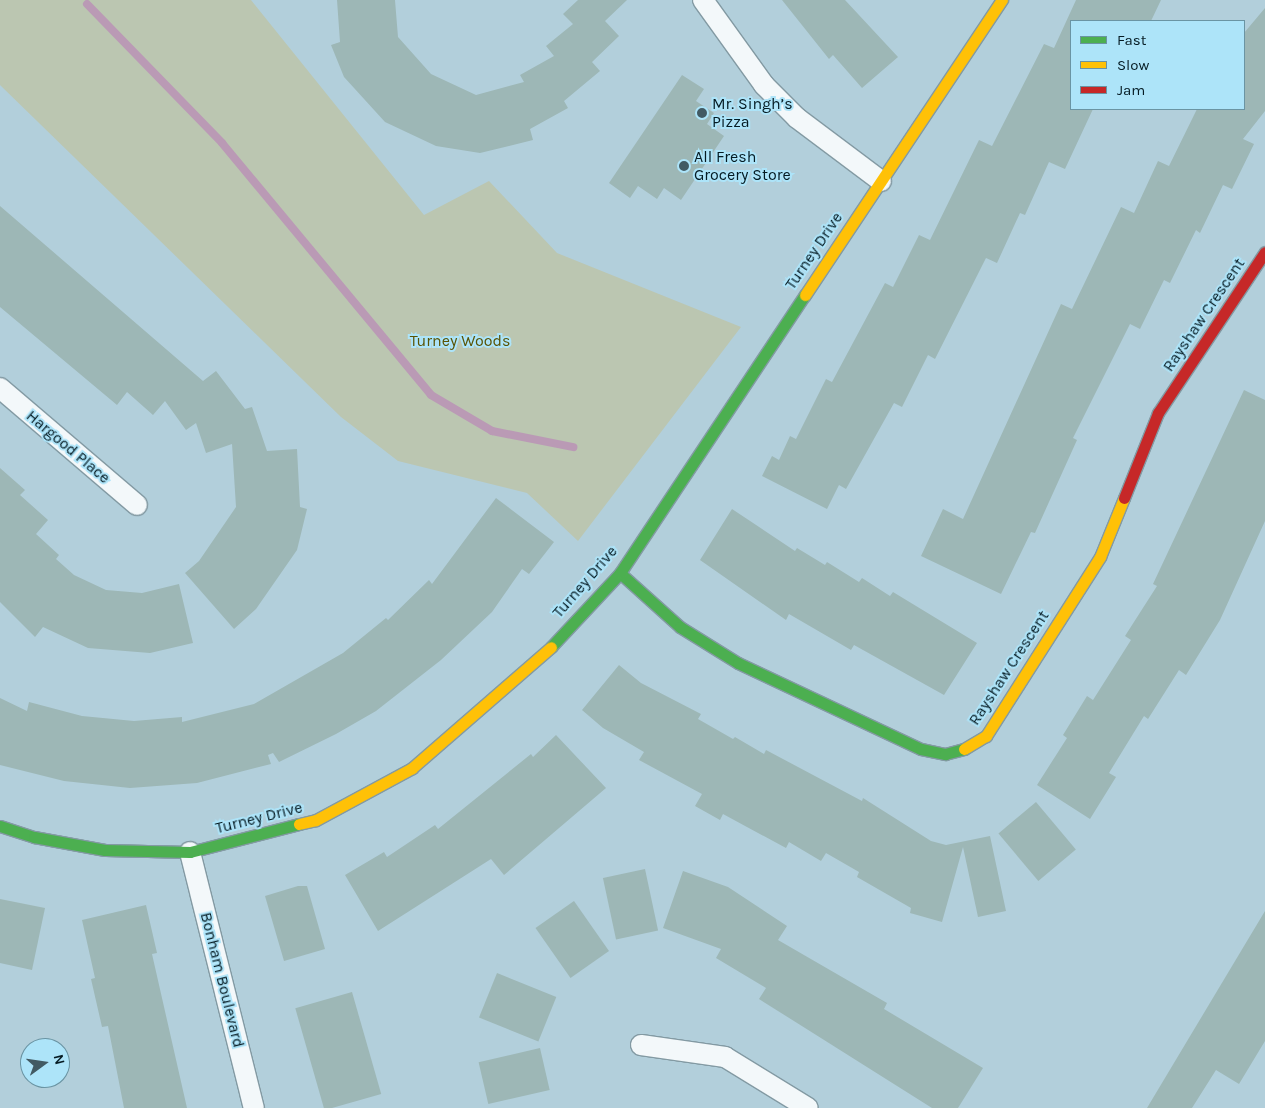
<!DOCTYPE html>
<meta charset="utf-8">
<style>
body{margin:0}
#map{position:relative;width:1265px;height:1108px;overflow:hidden;background:#b2cfdb;font-family:Karla,sans-serif}
div>[style]{position:absolute}
[style*='--x']{left:calc(var(--x)*1px);top:calc(var(--y)*1px);width:calc(var(--w)*1px);rotate:calc(var(--a)*1deg)}
.green>*{inset:0;background:#bbc6b1}
.stream>*{height:8px;margin:-4px;padding:0 4px;transform-origin:4px;border-radius:4px;background:#ba9ab5}
.building>*{inset:0;background:#9db7b6;transform-origin:0 0}
.roads{filter:drop-shadow(1px 0 #839aa3) drop-shadow(-1px 0 #839aa3) drop-shadow(0 1px #839aa3) drop-shadow(0 -1px #839aa3)}
.street>*{height:20px;margin:-10px;padding:0 10px;transform-origin:10px;border-radius:10px;background:#f3f8fa}
.fast>*{height:11px;margin:-5.5px;padding:0 5.5px;transform-origin:5.5px;border-radius:5.5px;background:#4caf50}
.slow>*{height:11px;margin:-5.5px;padding:0 5.5px;transform-origin:5.5px;border-radius:5.5px;background:#ffc107}
.jam>*{height:11px;margin:-5.5px;padding:0 5.5px;transform-origin:5.5px;border-radius:5.5px;background:#c62828}
.dots>*{width:14px;height:14px;translate:-50% -50%;box-sizing:border-box;border:2px solid #ade4f9;border-radius:50%}
span{translate:-50% -50%;white-space:nowrap;text-align:center;line-height:1.15;-webkit-text-stroke:4px #ade4f9;paint-order:stroke}
.poi-label{font-size:16px;color:#051b23}
.left{translate:0 -50%;text-align:left}
.street-label{font-size:16px;color:#051b23}
.park-label{font-size:16px;color:#5a5304}
.legend{position:absolute;left:1070px;top:20px;width:175px;height:90px;box-sizing:border-box;background:#ade4f9;border:1px solid #6a94a3;margin:0;padding:6px 9px;list-style:none;font-size:15px;color:#051b23}
.legend li{display:flex;align-items:center;gap:10px;height:25px}
.legend b{width:25px;border:1px solid #6a94a3}
.north{position:absolute;left:20px;top:1038px;width:50px;height:50px;box-sizing:border-box;background:#ade4f9;border:1px solid #6a94a3;border-radius:50%;rotate:76deg;font-size:14px;font-weight:700;line-height:20px;text-align:center;color:#051b23}
.north::after{content:'';display:block;margin:auto;width:18px;height:22px;background:#425a63;clip-path:polygon(50% 0,100% 100%,50% 72%,0 100%)}
</style>
<div id="map">
<div class="green">
<div style="clip-path:polygon(0 0,251px 0,424px 215px,489px 181px,557px 253px,741px 327px,578px 541px,527px 493px,398px 461px,341px 417px,0 85px)"></div>
</div>
<div class="stream">
<div style="--x:87;--y:4;--w:194;--a:45.8"></div>
<div style="--x:222;--y:143;--w:327;--a:50.3"></div>
<div style="--x:431;--y:395;--w:71;--a:30.5"></div>
<div style="--x:492;--y:431;--w:83;--a:11.2"></div>
</div>
<div class="building">
<div style="clip-path:polygon(337px 0,395px 0,398px 37px,431px 74px,476px 95px,524px 82px,520px 75px,554px 56px,546px 46px,573px 24px,563px 14px,578px 0,627px 0,605px 21px,619px 36px,592px 62px,600px 71px,564px 101px,568px 108px,530px 129px,533px 140px,480px 153px,436px 146px,385px 122px,344px 77px,331px 45px,340px 42px)"></div>
<div style="clip-path:polygon(782px 0,845px 0,898px 57px,862px 88px,833px 55px,829px 59px)"></div>
<div style="clip-path:polygon(1076px 0,1161px 0,1151px 21px,1071px 21px,1071px 109px,1093px 109px,1065px 169px,1049px 162px,1025px 215px,1020px 213px,997px 263px,986px 258px,935px 359px,928px 355px,902px 407px,894px 403px,846px 489px,839px 485px,827px 509px,762px 476px,772px 456px,779px 460px,790px 436px,796px 439px,826px 379px,832px 382px,885px 283px,893px 287px,919px 235px,930px 240px,979px 140px,992px 146px,1044px 44px,1054px 48px)"></div>
<div style="clip-path:polygon(1265px 8px,1265px 111px,1243px 139px,1254px 144px,1232px 189px,1223px 185px,1200px 233px,1196px 230px,1170px 283px,1164px 280px,1140px 329px,1130px 324px,1073px 438px,1077px 440px,1035px 533px,1031px 532px,1001px 594px,921px 556px,943px 509px,963px 519px,1061px 304px,1072px 309px,1121px 207px,1134px 213px,1158px 161px,1169px 166px,1197px 109px,1244px 109px,1244px 33px)"></div>
<div style="clip-path:polygon(682px 75px,704px 89px,696px 101px,714px 113px,707px 124px,724px 136px,681px 200px,664px 188px,657px 199px,638px 186px,630px 198px,609px 183px)"></div>
<div style="clip-path:polygon(0 206px,203px 381px,216px 371px,245px 409px,252px 407px,267px 451px,297px 449px,300px 507px,307px 509px,297px 550px,256px 609px,234px 629px,185px 573px,199px 561px,236px 507px,232px 444px,206px 453px,196px 423px,186px 430px,165px 401px,153px 415px,127px 392px,117px 405px,0 307px)"></div>
<div style="clip-path:polygon(1244px 390px,1265px 400px,1265px 521px,1220px 620px,1186px 675px,1179px 670px,1148px 719px,1144px 716px,1109px 773px,1116px 777px,1090px 819px,1037px 785px,1067px 738px,1063px 735px,1087px 696px,1093px 700px,1131px 640px,1125px 636px,1157px 586px,1153px 584px)"></div>
<div style="clip-path:polygon(0 468px,25px 490px,20px 495px,48px 520px,36px 534px,59px 555px,56px 559px,74px 575px,106px 590px,142px 593px,179px 584px,193px 643px,150px 653px,88px 648px,43px 627px,35px 637px,0 602px)"></div>
<div style="clip-path:polygon(496px 498px,554px 542px,529px 574px,522px 569px,492px 612px,441px 660px,376px 711px,336px 734px,279px 762px,273px 753px,268px 755px,271px 764px,197px 783px,130px 788px,64px 781px,0 765px,0 698px,27px 711px,29px 702px,82px 716px,134px 721px,182px 717px,182px 722px,254px 704px,343px 653px,386px 618px,388px 620px,429px 580px,432px 584px)"></div>
<div style="clip-path:polygon(732px 509px,795px 551px,797px 548px,825px 565px,827px 562px,859px 582px,862px 578px,890px 596px,893px 592px,977px 643px,944px 695px,854px 645px,851px 650px,789px 614px,786px 620px,700px 560px)"></div>
<div style="clip-path:polygon(619px 665px,641px 683px,701px 714px,698px 719px,733px 739px,735px 737px,764px 754px,766px 750px,862px 801px,863px 798px,931px 841px,946px 845px,990px 836px,1006px 911px,978px 917px,963px 847px,942px 922px,910px 913px,911px 908px,857px 877px,859px 872px,826px 853px,821px 861px,789px 842px,786px 848px,723px 814px,720px 820px,695px 806px,702px 794px,639px 760px,644px 752px,603px 728px,582px 710px)"></div>
<div style="clip-path:polygon(556px 735px,606px 788px,504px 875px,491px 859px,378px 931px,345px 875px,384px 852px,387px 857px,435px 825px,438px 829px,531px 754px,533px 757px)"></div>
<div style="left:1036px;top:802px;width:62px;height:49px;rotate:50deg"></div>
<div style="left:645px;top:869px;width:63px;height:43px;rotate:78deg"></div>
<div style="clip-path:polygon(683px 871px,728px 887px,787px 926px,778px 940px,887px 1003px,884px 1009px,983px 1068px,958px 1108px,932px 1108px,759px 999px,766px 988px,716px 958px,721px 949px,663px 928px)"></div>
<div style="clip-path:polygon(298px 886px,307px 886px,325px 949px,284px 961px,265px 896px)"></div>
<div style="clip-path:polygon(0 899px,45px 908px,32px 970px,0 963px)"></div>
<div style="left:574px;top:901px;width:61px;height:47px;rotate:55deg"></div>
<div style="clip-path:polygon(146px 905px,157px 953px,152px 954px,187px 1108px,124px 1108px,108px 1026px,102px 1027px,91px 979px,95px 978px,82px 920px)"></div>
<div style="clip-path:polygon(1265px 911px,1265px 1041px,1239px 1084px,1216px 1070px,1192px 1108px,1147px 1108px)"></div>
<div style="left:497px;top:973px;width:64px;height:48px;rotate:22deg"></div>
<div style="left:352px;top:992px;width:106px;height:59px;rotate:74deg"></div>
<div style="left:540px;top:1048px;width:43px;height:63px;rotate:77deg"></div>
</div>
<div class="roads">
<div class="street">
<div style="--x:703;--y:0;--w:105;--a:54.3"></div>
<div style="--x:764;--y:85;--w:47;--a:45"></div>
<div style="--x:797;--y:118;--w:105;--a:36.9"></div>
<div style="--x:0;--y:388;--w:180;--a:40.5"></div>
<div style="--x:190;--y:852;--w:264;--a:76"></div>
<div style="--x:641;--y:1045;--w:85;--a:8.1"></div>
<div style="--x:725;--y:1057;--w:97;--a:31.6"></div>
</div>
<div class="fast">
<div style="--x:620;--y:573;--w:81;--a:42"></div>
<div style="--x:680;--y:627;--w:68;--a:31.8"></div>
<div style="--x:738;--y:663;--w:202;--a:25.2"></div>
<div style="--x:921;--y:749;--w:25;--a:12"></div>
<div style="--x:945;--y:754;--w:20;--a:-15"></div>
<div style="--x:551;--y:647;--w:101;--a:-47"></div>
<div style="--x:620;--y:573;--w:334;--a:-56.4"></div>
<div style="--x:0;--y:826;--w:36;--a:18"></div>
<div style="--x:34;--y:837;--w:72;--a:10.4"></div>
<div style="--x:105;--y:850;--w:85;--a:1.3"></div>
<div style="--x:190;--y:852;--w:113;--a:-14.4"></div>
</div>
<div class="slow">
<div style="--x:805;--y:295;--w:355;--a:-56.3"></div>
<div style="--x:964;--y:749;--w:26;--a:-31"></div>
<div style="--x:986;--y:736;--w:212;--a:-57.5"></div>
<div style="--x:1100;--y:557;--w:64;--a:-67.9"></div>
<div style="--x:299;--y:824;--w:17;--a:-13"></div>
<div style="--x:316;--y:820;--w:109;--a:-28.4"></div>
<div style="--x:412;--y:768;--w:184;--a:-41"></div>
</div>
<div class="jam">
<div style="--x:1124;--y:498;--w:92;--a:-68.2"></div>
<div style="--x:1158;--y:413;--w:193;--a:-56.4"></div>
</div>
</div>
<div class="dots">
<div style="left:702px;top:113px;background:#425a63"></div>
<div style="left:684px;top:166px;background:#425a63"></div>
</div>
<div class="poi-label">
<span class="left" style="left:712px;top:113px">Mr. Singh’s<br>Pizza</span>
<span class="left" style="left:694px;top:166px">All Fresh<br>Grocery Store</span>
</div>
<div class="street-label">
<span style="left:814px;top:251px;rotate:-56deg">Turney Drive</span>
<span style="left:1204px;top:315px;rotate:-56deg">Rayshaw Crescent</span>
<span style="left:68px;top:447px;rotate:40deg">Hargood Place</span>
<span style="left:585px;top:582px;rotate:-49deg">Turney Drive</span>
<span style="left:1009px;top:668px;rotate:-57deg">Rayshaw Crescent</span>
<span style="left:259px;top:818px;rotate:-14deg">Turney Drive</span>
<span style="left:222px;top:980px;rotate:76deg">Bonham Boulevard</span>
</div>
<div class="park-label">
<span style="left:460px;top:341px">Turney Woods</span>
</div>
<ul class="legend">
<li><b style="height:6px;background:#4caf50"></b>Fast</li>
<li><b style="height:6px;background:#ffc107"></b>Slow</li>
<li><b style="height:6px;background:#c62828"></b>Jam</li>
</ul>
<div class="north">N</div>
</div>
